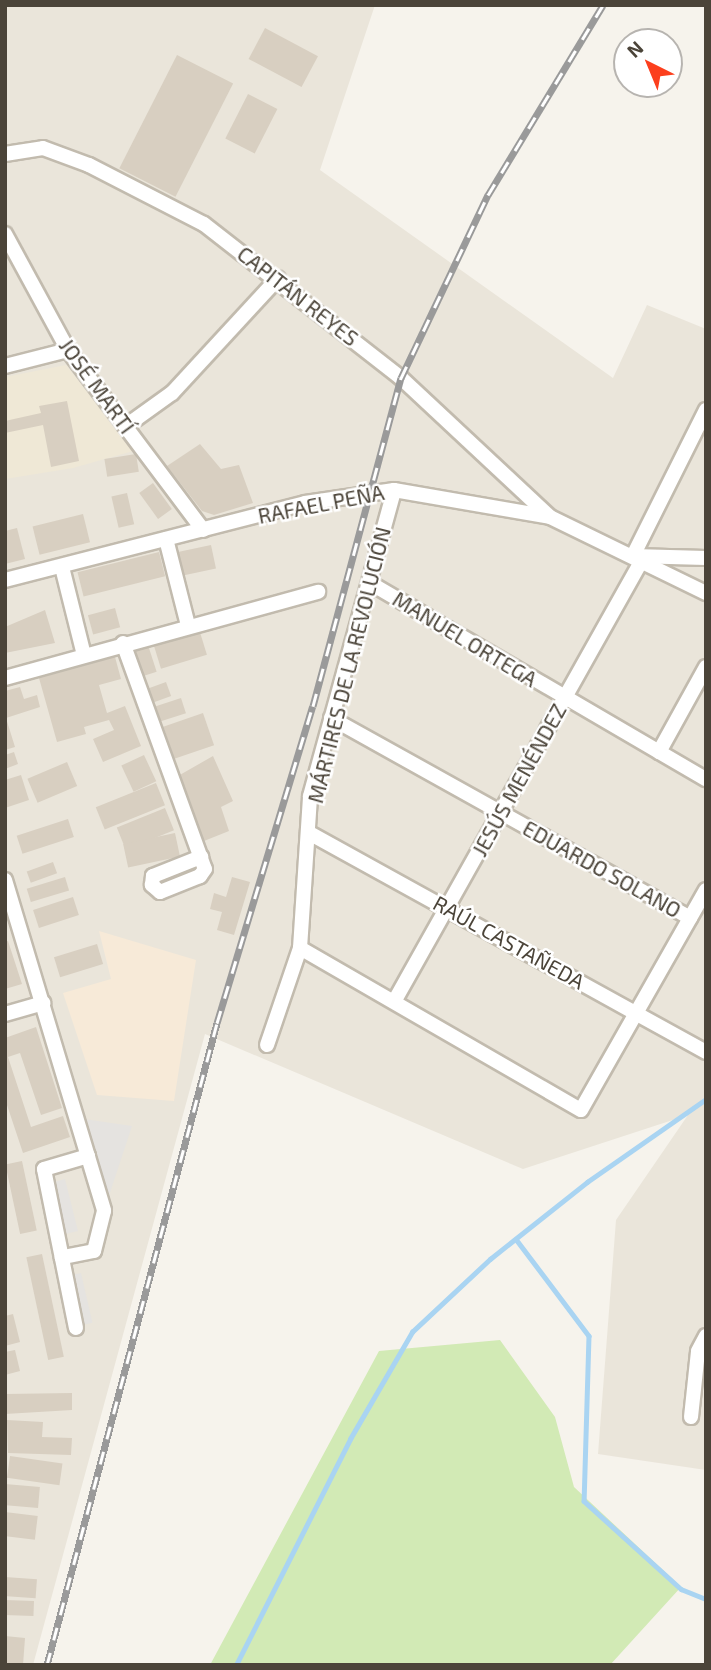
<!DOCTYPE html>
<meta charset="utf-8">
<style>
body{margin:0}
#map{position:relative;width:711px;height:1670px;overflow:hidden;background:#f6f3ec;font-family:"Exo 2",sans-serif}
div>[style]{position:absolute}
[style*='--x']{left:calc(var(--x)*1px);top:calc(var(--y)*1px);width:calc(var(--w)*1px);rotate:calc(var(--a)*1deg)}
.residential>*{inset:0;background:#eae5da}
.commercial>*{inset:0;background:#f7ead8}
.education>*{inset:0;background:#efe8d6}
.green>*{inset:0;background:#d2eab5}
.parking>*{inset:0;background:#e5e3e0;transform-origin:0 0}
.stream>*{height:4.5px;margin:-2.25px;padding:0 2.25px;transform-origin:2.25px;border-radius:2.25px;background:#a9d4f2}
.building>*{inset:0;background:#d8cfc1;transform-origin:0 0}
.roads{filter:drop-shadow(2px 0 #c2bbae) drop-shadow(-2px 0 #c2bbae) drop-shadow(0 2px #c2bbae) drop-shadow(0 -2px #c2bbae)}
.minor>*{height:14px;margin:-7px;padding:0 7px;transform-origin:7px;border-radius:7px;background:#fff}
.rail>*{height:7px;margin-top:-3.5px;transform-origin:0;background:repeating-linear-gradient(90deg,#fff 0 13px,#9a9a9a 0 26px);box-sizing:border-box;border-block:2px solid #9a9a9a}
span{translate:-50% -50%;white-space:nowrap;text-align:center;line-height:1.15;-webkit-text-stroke:5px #fff;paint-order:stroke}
.street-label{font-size:21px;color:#4b4439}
.frame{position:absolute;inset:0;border:7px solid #4b4439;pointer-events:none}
.north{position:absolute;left:613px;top:28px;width:70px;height:70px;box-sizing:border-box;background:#fff;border:2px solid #b7b4b0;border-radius:50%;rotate:317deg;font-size:19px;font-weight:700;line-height:28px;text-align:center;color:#4b4439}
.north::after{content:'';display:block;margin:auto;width:24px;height:32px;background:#fc3f1d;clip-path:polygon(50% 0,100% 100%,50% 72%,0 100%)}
</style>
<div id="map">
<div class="residential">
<div style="clip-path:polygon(5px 5px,375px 5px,320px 170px,613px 378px,647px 305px,706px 329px,706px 1470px,598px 1454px,616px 1220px,688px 1115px,523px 1169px,205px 1034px,33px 1665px,5px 1665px)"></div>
</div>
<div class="commercial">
<div style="clip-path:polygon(99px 931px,196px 960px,174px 1101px,97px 1095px,63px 993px,111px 979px)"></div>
</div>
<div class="education">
<div style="clip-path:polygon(66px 365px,133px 451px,73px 468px,5px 479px,5px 377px)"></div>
</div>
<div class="green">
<div style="clip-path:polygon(500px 1340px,555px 1417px,574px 1487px,681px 1587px,610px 1665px,210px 1665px,379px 1351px)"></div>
</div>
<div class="parking">
<div style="clip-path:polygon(77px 1118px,132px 1126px,104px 1211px)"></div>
<div style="clip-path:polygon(65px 1179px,78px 1231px,57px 1236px,47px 1184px)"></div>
<div style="left:81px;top:1273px;width:51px;height:16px;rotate:77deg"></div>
</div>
<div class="stream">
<div style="--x:516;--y:1239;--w:121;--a:53"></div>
<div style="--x:589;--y:1336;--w:165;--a:91.7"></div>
<div style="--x:584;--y:1501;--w:131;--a:42.2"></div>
<div style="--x:681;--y:1589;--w:27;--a:22"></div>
<div style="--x:236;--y:1665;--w:253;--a:-63.2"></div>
<div style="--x:350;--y:1439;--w:124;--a:-59.9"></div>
<div style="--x:412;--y:1332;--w:107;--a:-43.1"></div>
<div style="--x:490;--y:1259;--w:124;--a:-38.4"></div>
<div style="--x:587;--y:1182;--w:145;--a:-34.9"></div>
</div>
<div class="building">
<div style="left:265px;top:28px;width:60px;height:35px;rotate:28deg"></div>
<div style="left:177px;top:55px;width:63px;height:127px;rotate:27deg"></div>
<div style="left:248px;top:94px;width:33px;height:50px;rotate:27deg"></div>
<div style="clip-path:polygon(67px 401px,79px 461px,51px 467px,43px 425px,5px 433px,5px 421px,41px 413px,39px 406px)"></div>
<div style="clip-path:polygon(200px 444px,221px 469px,239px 465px,253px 503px,214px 515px,202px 511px,167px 466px)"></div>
<div style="left:136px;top:454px;width:18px;height:32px;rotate:81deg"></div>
<div style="left:153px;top:483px;width:32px;height:17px;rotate:54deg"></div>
<div style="left:127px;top:493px;width:32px;height:16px;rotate:77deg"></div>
<div style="left:83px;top:514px;width:29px;height:52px;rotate:76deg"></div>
<div style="clip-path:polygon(17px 528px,25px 559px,5px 564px,5px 531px)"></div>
<div style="left:211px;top:545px;width:24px;height:35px;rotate:78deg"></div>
<div style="left:159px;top:552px;width:25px;height:84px;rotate:76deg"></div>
<div style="left:115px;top:608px;width:20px;height:28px;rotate:75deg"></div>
<div style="clip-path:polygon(45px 610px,55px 643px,5px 653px,5px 627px)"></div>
<div style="left:199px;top:629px;width:27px;height:48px;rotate:73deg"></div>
<div style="left:148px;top:645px;width:28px;height:14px;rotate:72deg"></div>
<div style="clip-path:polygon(115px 657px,121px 679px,99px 685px,107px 713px,125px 706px,141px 746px,103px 762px,93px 739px,114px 730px,109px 720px,84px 727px,86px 734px,57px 742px,39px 678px)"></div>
<div style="left:166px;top:682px;width:15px;height:19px;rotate:70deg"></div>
<div style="clip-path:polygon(20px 687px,24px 699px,37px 695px,40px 707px,6px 718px,15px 747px,5px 750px,5px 691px)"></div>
<div style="left:181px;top:698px;width:16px;height:28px;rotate:72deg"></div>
<div style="left:203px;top:713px;width:34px;height:42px;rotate:71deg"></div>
<div style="clip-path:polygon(14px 752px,18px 764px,5px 769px,5px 755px)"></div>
<div style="left:144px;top:755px;width:29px;height:25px;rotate:65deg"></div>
<div style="clip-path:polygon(213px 756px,233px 801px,221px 807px,229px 831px,204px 841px,178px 776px)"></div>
<div style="left:67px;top:762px;width:26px;height:43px;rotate:67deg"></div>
<div style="clip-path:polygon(21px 775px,29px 800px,5px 808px,5px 780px)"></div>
<div style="left:156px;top:783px;width:24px;height:65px;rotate:68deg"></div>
<div style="left:165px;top:808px;width:24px;height:52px;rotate:68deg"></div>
<div style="left:68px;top:819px;width:19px;height:54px;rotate:72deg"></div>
<div style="left:175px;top:833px;width:24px;height:53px;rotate:78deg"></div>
<div style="left:53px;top:862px;width:12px;height:28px;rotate:70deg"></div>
<div style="left:65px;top:877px;width:14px;height:40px;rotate:73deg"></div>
<div style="clip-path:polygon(232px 877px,250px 882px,234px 935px,217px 930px,222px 912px,210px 909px,214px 893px,226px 897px)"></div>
<div style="left:73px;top:897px;width:19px;height:42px;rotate:72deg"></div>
<div style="clip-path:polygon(8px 941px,22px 984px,5px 989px,5px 942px)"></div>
<div style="left:97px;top:944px;width:21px;height:45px;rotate:73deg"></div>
<div style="clip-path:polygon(36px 1027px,62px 1108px,41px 1115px,20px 1053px,8px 1057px,31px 1127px,63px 1116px,70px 1137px,23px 1153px,5px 1099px,5px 1038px)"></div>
<div style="left:22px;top:1161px;width:71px;height:17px;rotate:78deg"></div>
<div style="left:42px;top:1254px;width:105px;height:16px;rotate:78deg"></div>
<div style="clip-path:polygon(13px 1314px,20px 1342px,5px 1346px,5px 1316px)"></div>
<div style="clip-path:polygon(15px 1350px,20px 1371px,5px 1375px,5px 1352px)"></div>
<div style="clip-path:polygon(72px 1393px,72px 1410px,5px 1414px,5px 1394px)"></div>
<div style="clip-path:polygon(7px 1420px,43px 1422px,42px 1437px,72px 1438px,71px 1455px,8px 1453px)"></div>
<div style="left:10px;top:1456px;width:53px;height:22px;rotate:8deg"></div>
<div style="left:5px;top:1484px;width:35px;height:21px;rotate:5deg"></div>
<div style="left:5px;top:1512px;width:33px;height:24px;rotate:7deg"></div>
<div style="left:5px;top:1577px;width:32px;height:19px;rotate:4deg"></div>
<div style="left:5px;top:1600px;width:29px;height:15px;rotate:2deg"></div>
<div style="clip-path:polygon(5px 1636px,25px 1638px,23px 1665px,5px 1665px)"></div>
</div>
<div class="roads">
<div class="minor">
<div style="--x:5;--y:154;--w:38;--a:-9"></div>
<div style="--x:43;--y:148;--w:49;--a:20.3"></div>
<div style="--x:89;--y:165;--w:129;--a:27.2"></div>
<div style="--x:204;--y:224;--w:250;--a:38"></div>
<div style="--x:401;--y:378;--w:202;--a:43"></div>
<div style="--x:5;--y:234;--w:132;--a:61.5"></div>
<div style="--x:68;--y:350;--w:225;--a:53.1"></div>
<div style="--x:5;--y:366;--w:65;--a:-14.3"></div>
<div style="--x:706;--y:410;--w:163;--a:116.6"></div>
<div style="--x:633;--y:556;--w:73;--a:1.6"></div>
<div style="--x:126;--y:426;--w:57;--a:-35.7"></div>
<div style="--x:172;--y:393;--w:156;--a:-47.3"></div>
<div style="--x:166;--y:539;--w:89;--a:75.7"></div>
<div style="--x:62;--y:567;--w:91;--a:76"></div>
<div style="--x:5;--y:580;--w:310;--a:-14.4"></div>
<div style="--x:305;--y:503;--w:90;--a:-8.3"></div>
<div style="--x:394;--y:490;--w:158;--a:9.8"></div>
<div style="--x:550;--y:517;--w:174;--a:26"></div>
<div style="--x:370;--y:583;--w:389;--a:30.3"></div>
<div style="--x:123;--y:643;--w:240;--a:70.1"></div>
<div style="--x:205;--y:869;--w:9;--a:126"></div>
<div style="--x:200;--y:876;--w:43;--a:158.2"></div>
<div style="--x:160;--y:892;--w:11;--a:-139"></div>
<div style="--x:152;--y:885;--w:9;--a:-84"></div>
<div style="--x:153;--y:876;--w:52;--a:-21.6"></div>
<div style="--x:5;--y:678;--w:325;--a:-15.4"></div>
<div style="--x:331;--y:718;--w:411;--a:29.1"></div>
<div style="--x:659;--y:752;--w:97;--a:-61.1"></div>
<div style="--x:311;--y:834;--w:451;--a:28.9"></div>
<div style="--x:5;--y:880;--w:345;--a:73.3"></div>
<div style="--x:104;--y:1211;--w:41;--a:104"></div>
<div style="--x:94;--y:1251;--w:33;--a:169"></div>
<div style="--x:300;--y:948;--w:324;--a:30"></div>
<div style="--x:581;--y:1110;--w:253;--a:-60.4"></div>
<div style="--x:395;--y:1000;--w:505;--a:-60.69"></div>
<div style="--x:5;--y:1014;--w:40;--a:-16"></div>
<div style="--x:267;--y:1045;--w:102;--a:-71.2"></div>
<div style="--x:300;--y:948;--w:152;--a:-86.2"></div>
<div style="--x:310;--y:796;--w:317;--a:-74.6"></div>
<div style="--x:76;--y:1328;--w:162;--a:-101.4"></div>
<div style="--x:44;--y:1169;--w:46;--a:-16.5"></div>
<div style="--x:691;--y:1417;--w:66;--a:-83.9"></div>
<div style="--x:698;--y:1351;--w:17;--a:-62"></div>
</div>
</div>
<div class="rail">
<div style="--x:47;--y:1665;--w:664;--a:-75.17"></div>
<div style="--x:217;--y:1023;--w:331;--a:-73.2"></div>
<div style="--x:313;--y:706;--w:340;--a:-75"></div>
<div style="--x:401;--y:378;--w:203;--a:-64.6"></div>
<div style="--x:488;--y:195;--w:222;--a:-58.8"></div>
</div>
<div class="street-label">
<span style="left:298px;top:296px;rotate:38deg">CAPITÁN REYES</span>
<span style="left:97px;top:386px;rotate:54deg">JOSÉ MARTÍ</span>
<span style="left:321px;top:504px;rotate:-11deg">RAFAEL PEÑA</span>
<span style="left:465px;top:639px;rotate:31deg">MANUEL ORTEGA</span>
<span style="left:349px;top:665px;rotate:-76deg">MÁRTIRES DE LA REVOLUCIÓN</span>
<span style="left:519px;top:780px;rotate:-61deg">JESÚS MENÉNDEZ</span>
<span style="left:602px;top:869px;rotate:29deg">EDUARDO SOLANO</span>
<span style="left:509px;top:942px;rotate:29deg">RAÚL CASTAÑEDA</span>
</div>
<div class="frame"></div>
<div class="north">N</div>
</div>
